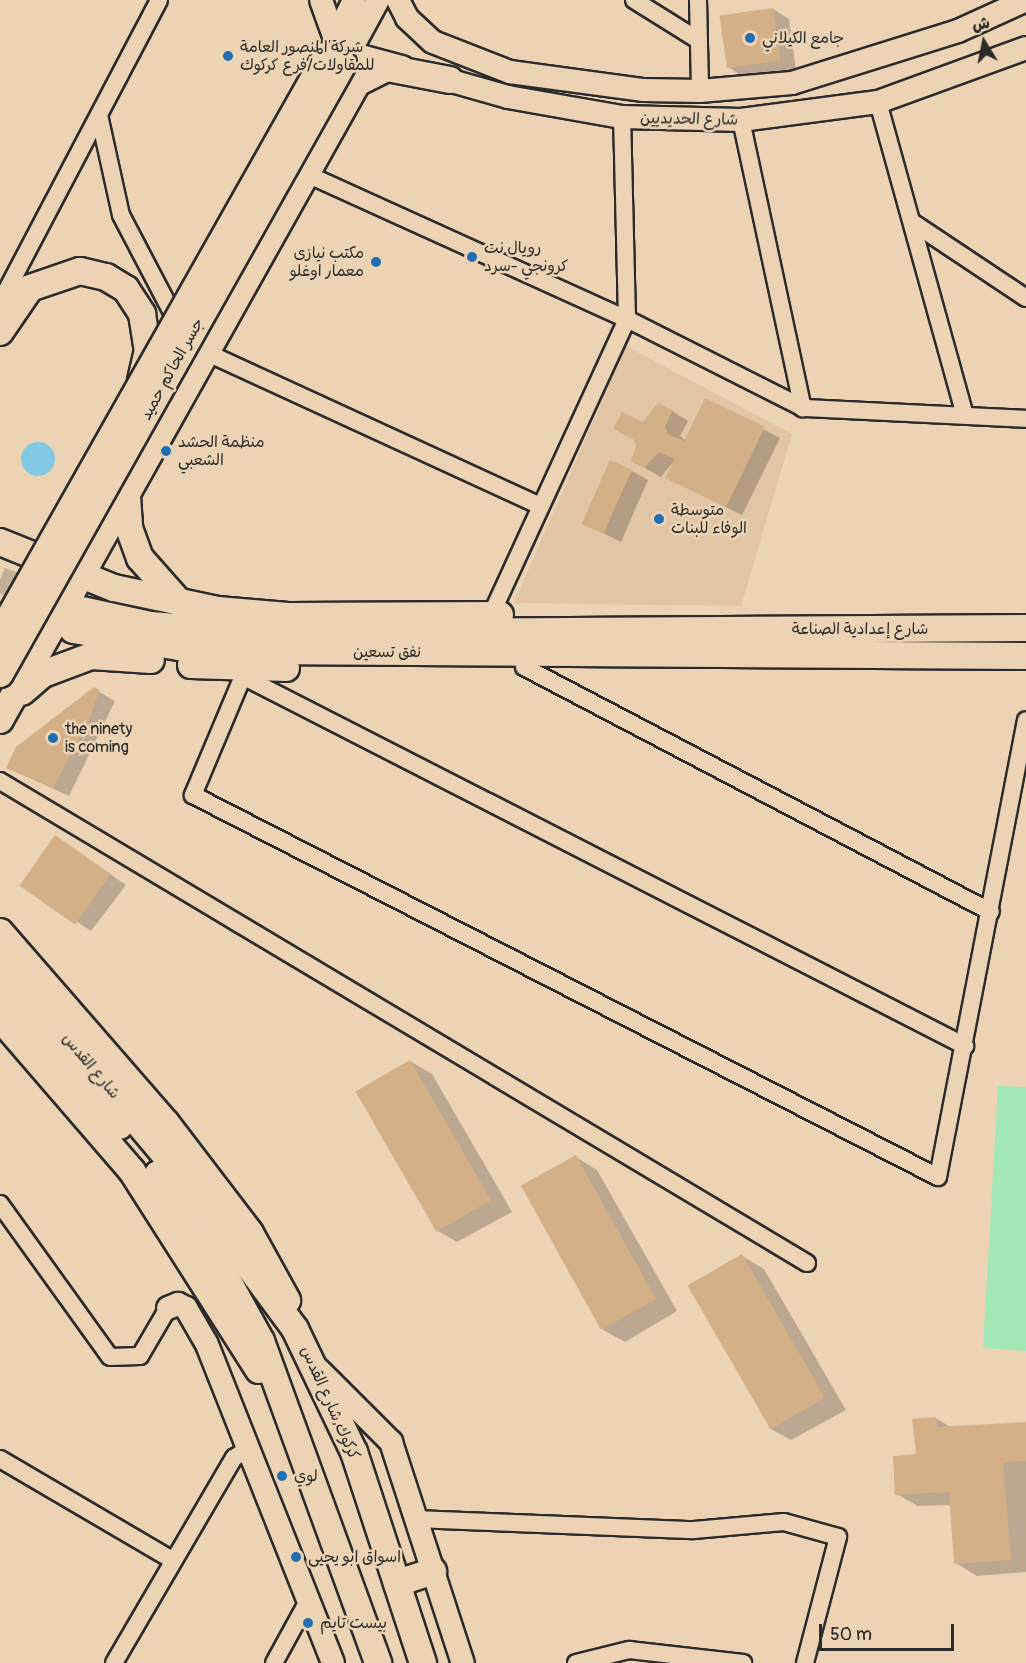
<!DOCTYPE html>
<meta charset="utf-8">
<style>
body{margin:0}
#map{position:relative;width:1026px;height:1663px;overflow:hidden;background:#ecd3b4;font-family:Pangolin,"Playpen Sans Arabic",sans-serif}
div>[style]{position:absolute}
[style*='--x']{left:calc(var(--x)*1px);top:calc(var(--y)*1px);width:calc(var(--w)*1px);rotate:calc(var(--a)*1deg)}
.built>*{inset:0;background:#e1c5a4}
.green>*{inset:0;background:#a3e8b4}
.water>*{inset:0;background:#83c9e4}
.round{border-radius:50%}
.shadow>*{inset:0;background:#0003}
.building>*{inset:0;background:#d5af86;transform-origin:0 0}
.primary-tunnel>*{height:26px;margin-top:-13px;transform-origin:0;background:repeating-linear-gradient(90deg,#c5b199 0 26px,transparent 0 39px)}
.roads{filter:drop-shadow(2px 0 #2b2b2b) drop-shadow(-2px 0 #2b2b2b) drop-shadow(0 2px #2b2b2b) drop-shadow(0 -2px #2b2b2b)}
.street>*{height:16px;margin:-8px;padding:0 8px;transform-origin:8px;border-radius:8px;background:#ecd3b4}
.secondary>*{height:22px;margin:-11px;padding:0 11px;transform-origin:11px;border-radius:11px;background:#ecd3b4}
.primary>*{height:26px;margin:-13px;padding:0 13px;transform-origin:13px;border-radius:13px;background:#ecd3b4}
.bridges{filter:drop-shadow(2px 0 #2b2b2b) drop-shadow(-2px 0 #2b2b2b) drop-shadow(0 2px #2b2b2b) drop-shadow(0 -2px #2b2b2b)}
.primary-bridge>*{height:26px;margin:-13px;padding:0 13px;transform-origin:13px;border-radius:13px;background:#ecd3b4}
.dots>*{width:16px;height:16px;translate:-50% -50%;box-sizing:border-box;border:3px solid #ecd3b4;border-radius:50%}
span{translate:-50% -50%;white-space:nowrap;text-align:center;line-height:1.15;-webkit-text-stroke:5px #ecd3b4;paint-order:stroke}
.poi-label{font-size:16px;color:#2b2b2b}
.left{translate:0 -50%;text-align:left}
.right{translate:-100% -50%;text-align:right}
.street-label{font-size:16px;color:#2b2b2b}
.north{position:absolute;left:954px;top:12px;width:60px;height:60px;-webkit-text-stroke:4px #ecd3b4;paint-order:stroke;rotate:350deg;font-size:16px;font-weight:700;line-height:24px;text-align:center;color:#2b2b2b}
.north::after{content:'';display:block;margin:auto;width:21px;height:27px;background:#2b2b2b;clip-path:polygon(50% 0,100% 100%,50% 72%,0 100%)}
.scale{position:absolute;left:819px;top:1624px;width:135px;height:27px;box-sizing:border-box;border:3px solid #2b2b2b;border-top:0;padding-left:8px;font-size:18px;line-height:21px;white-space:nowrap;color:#2b2b2b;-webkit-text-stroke:4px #ecd3b4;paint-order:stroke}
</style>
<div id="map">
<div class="built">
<div style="clip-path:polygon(626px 346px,792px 434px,741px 606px,514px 603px)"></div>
</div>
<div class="green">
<div style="clip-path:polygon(998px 1086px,1026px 1087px,1026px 1351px,983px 1348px)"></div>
</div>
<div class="water">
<div class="round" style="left:21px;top:442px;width:34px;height:34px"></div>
</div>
<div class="shadow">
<div style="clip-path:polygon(773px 9px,789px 19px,796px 70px,744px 77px,728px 67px)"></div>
<div style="clip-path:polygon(706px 400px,780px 438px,742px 515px,683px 486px,674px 461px,661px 477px,632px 461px,643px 423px,672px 411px,688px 421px,680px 436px,686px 441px)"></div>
<div style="clip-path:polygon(632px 471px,648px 480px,621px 542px,585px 524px)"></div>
<div style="clip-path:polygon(94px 689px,115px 701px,69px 796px,8px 768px)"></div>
<div style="clip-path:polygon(71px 847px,126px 885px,91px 931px,21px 885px)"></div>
<div style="clip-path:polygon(410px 1061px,432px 1074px,512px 1212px,457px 1242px,436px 1230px)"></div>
<div style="clip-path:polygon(576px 1157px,597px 1170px,677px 1311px,625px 1342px,603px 1330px)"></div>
<div style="clip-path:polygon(742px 1256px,764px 1269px,846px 1410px,791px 1440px,769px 1428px)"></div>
<div style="clip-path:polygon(936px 1418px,952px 1428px,1026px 1423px,1026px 1572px,977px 1576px,956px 1563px,951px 1505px,918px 1506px,897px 1494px)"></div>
</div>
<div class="building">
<div style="left:773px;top:8px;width:53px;height:54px;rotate:82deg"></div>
<div style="clip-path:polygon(705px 398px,765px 427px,726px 507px,665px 478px,675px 459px,659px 452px,644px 468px,630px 461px,637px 447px,633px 439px,613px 429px,622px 412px,643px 422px,658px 403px,673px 410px,665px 426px,668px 434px,684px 441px)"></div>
<div style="left:610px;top:460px;width:24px;height:70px;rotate:24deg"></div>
<div style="clip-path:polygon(94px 687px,99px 690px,91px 716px,53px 788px,6px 768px,16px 747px)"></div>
<div style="left:55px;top:835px;width:68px;height:62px;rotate:35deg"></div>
<div style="left:410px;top:1060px;width:162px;height:63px;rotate:60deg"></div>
<div style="left:576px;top:1155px;width:165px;height:63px;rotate:61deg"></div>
<div style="left:742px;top:1254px;width:166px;height:63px;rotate:60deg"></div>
<div style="clip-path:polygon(936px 1417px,937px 1427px,1026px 1422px,1026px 1461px,1003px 1463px,1011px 1560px,954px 1564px,949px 1492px,895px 1495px,893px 1456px,916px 1454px,912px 1419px)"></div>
</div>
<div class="primary-tunnel">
<div style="--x:0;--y:580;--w:48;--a:20.7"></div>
</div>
<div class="roads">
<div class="street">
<div style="--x:634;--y:0;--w:75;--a:32"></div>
<div style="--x:698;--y:0;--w:91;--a:88.7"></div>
<div style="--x:878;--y:102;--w:325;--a:74.5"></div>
<div style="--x:99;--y:115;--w:102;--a:77.6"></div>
<div style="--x:121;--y:215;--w:127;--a:62.4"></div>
<div style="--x:741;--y:120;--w:295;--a:77.9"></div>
<div style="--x:309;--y:175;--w:349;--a:24.4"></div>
<div style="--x:627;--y:319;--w:197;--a:26.8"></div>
<div style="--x:803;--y:408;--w:223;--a:2.8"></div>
<div style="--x:912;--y:222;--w:137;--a:33.7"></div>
<div style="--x:0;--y:303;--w:342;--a:-62.3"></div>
<div style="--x:199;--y:349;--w:375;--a:24.7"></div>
<div style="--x:491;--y:615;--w:326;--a:-65.3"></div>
<div style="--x:627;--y:319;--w:202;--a:-91.4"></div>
<div style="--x:524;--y:667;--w:527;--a:27.68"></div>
<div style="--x:246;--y:669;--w:137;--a:112.8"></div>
<div style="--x:193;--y:795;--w:837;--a:27.15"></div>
<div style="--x:938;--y:1177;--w:465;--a:-79.1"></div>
<div style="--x:246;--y:678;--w:808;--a:27.1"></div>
<div style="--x:0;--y:781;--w:940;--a:30.85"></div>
<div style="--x:0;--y:1204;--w:188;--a:54.3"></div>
<div style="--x:110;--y:1357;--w:30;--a:-2"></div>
<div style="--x:140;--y:1356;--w:56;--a:-59.7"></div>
<div style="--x:0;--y:1459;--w:199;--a:30.4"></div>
<div style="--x:415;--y:1519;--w:279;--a:2.3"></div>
<div style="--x:694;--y:1530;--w:90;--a:-5.1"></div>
<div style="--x:784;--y:1522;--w:56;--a:15.5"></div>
<div style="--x:838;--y:1537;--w:130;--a:104.7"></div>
<div style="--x:114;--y:1663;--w:238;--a:-59.7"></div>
<div style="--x:234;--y:1458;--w:19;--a:-35"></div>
<div style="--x:274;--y:1663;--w:73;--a:-61.3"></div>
<div style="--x:576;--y:1663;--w:55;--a:-13.8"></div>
<div style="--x:629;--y:1650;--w:115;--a:6.5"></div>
</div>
<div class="secondary">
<div style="--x:321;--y:0;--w:41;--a:70.3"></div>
<div style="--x:378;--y:0;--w:60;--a:118.7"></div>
<div style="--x:349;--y:53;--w:55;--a:14.8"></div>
<div style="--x:398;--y:0;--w:20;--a:63"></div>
<div style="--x:407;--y:18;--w:35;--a:43"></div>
<div style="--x:433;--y:42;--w:83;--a:21.3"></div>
<div style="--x:510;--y:72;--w:135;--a:7.7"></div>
<div style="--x:644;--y:90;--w:56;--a:1"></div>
<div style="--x:700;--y:91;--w:92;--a:-5"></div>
<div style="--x:792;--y:83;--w:174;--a:-17.4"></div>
<div style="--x:958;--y:31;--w:75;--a:-24.5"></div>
<div style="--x:335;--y:39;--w:43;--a:-64"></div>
<div style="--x:434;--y:76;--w:77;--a:15.8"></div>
<div style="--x:508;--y:97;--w:116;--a:10"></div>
<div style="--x:622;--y:117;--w:119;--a:1.4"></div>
<div style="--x:741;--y:120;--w:138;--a:-7.5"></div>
<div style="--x:878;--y:102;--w:158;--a:-20"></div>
<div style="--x:168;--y:1308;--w:11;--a:-22"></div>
<div style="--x:178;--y:1304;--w:9;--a:27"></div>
<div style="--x:186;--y:1308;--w:39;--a:60"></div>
<div style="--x:206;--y:1342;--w:345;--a:68.4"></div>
<div style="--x:319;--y:1370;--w:102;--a:45"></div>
<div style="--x:391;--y:1442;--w:232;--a:72"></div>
</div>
<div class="primary">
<div style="--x:0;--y:332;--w:53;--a:-55.7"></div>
<div style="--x:30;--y:288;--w:53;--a:-18.8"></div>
<div style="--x:80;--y:271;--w:27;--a:13"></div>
<div style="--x:106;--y:277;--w:23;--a:31"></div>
<div style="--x:126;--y:289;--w:30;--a:57"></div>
<div style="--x:142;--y:314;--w:36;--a:81"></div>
<div style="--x:148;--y:350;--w:32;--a:103"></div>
<div style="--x:127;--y:496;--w:32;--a:86"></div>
<div style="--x:129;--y:528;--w:32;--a:70"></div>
<div style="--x:140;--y:558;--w:60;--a:48.4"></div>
<div style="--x:0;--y:542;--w:123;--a:22"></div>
<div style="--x:114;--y:588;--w:106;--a:11.9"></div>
<div style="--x:218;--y:610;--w:70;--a:4.9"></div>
<div style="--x:288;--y:616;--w:212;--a:-0.3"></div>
<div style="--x:82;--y:610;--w:71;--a:12.3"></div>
<div style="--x:151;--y:625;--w:96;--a:4.8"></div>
<div style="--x:247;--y:633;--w:779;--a:-0.37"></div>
<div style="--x:73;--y:630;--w:107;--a:9.1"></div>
<div style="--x:179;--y:647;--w:77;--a:3"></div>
<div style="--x:256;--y:651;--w:770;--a:0.37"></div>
<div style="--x:191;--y:665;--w:95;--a:1.8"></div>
<div style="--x:22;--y:692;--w:28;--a:-41"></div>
<div style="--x:43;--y:674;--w:51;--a:-20.6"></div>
<div style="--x:91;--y:656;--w:60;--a:3.8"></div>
<div style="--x:0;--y:720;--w:730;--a:-60.73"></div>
<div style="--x:357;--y:83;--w:34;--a:-27"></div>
<div style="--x:387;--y:68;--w:64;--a:10.8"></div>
<div style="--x:0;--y:932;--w:253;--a:49"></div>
<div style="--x:166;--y:1123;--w:138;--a:52.6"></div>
<div style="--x:250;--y:1233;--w:77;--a:61.1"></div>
<div style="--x:0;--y:959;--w:280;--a:49.9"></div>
<div style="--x:180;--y:1173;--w:194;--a:53.6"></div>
<div style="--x:295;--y:1329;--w:136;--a:64.4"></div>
<div style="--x:354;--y:1452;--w:222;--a:71.9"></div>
<div style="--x:0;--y:990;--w:181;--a:48.6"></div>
<div style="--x:0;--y:1018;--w:202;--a:49.2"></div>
<div style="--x:132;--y:1171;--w:236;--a:57.5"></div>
<div style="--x:158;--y:1174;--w:72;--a:53.4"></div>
<div style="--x:201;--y:1232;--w:124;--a:61.2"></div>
<div style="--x:261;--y:1341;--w:343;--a:70"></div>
<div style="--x:397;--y:1583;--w:38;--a:-18"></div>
</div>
</div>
<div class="bridges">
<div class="primary-bridge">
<div style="--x:0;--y:634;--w:665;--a:-60.54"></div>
<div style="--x:0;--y:674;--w:700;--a:-60.65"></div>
</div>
</div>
<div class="dots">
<div style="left:750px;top:38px;background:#1f6fb2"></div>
<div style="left:228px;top:56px;background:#1f6fb2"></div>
<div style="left:472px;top:257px;background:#1f6fb2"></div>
<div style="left:376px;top:262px;background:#1f6fb2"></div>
<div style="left:166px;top:451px;background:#1f6fb2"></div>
<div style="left:659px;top:519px;background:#1f6fb2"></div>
<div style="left:53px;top:738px;background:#1f6fb2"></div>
<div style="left:282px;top:1476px;background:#1f6fb2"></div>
<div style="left:296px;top:1557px;background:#1f6fb2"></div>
<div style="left:308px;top:1623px;background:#1f6fb2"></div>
</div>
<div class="poi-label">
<span class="left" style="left:762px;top:38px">جامع الكيلاني</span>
<span class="left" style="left:240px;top:56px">شركة المنصور العامة<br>للمقاولات/فرع كركوك</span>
<span class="left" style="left:484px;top:257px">رويال نت<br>كرونجي -سرد</span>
<span class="right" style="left:364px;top:262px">مكتب نيازي<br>معمار اوغلو</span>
<span class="left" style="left:178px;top:451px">منظمة الحشد<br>الشعبي</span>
<span class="left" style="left:671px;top:519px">متوسطة<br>الوفاء للبنات</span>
<span class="left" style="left:65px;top:738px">the ninety<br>is coming</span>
<span class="left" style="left:294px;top:1476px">لوي</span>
<span class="left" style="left:308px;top:1557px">اسواق ابو يحيى</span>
<span class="left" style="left:320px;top:1623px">بيست تايم</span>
</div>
<div class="street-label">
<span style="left:689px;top:119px;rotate:1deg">شارع الحديديين</span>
<span style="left:172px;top:369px;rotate:-61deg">جسر الحاكم حميد</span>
<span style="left:860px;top:629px">شارع إعدادية الصناعة</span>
<span style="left:387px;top:652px">نفق تسعين</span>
<span style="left:91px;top:1066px;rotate:50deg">شارع القدس</span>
<span style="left:330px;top:1403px;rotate:66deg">كركوك,شارع القدس</span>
</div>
<div class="north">ش</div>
<div class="scale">50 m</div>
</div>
